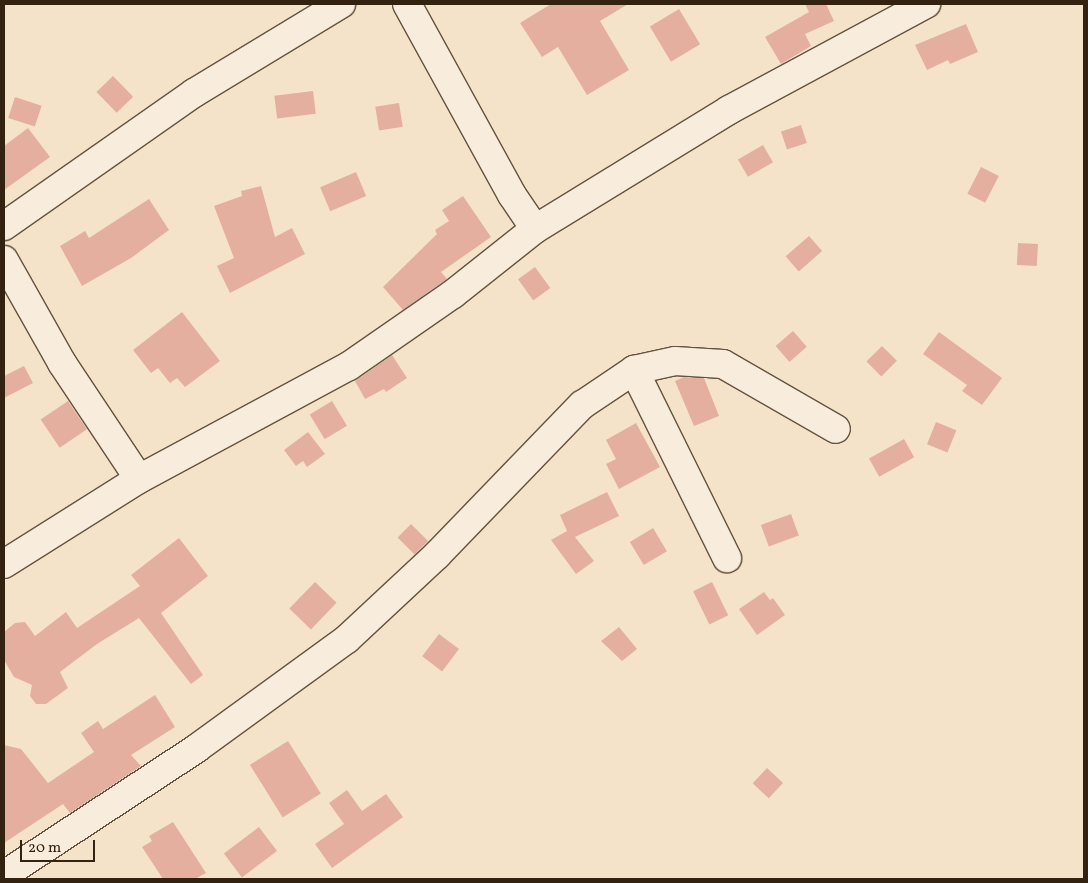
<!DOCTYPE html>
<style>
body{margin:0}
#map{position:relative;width:1088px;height:883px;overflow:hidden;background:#f5e3c9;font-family:Vollkorn,serif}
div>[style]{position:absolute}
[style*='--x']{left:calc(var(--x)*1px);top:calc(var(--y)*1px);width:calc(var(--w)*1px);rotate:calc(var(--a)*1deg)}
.building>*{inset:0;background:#e5af9f;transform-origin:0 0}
.roads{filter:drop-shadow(1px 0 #64523f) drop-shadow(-1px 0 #64523f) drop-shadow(0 1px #64523f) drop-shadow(0 -1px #64523f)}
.street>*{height:28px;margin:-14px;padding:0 14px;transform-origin:14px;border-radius:14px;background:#f8eddc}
span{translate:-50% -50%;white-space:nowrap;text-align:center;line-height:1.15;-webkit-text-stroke:4px #f8eddc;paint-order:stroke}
.frame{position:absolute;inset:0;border:5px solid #342211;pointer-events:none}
.scale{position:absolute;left:20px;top:840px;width:75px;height:22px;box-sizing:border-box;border:2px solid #342211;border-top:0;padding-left:6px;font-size:15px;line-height:18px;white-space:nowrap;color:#342211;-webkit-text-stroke:4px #f8eddc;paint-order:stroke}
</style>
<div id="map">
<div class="building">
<div style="clip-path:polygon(551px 4px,628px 4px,600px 21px,629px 70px,587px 95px,558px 47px,542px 57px,520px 23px)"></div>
<div style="clip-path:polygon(805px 4px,826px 4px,834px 21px,805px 34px,811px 46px,781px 64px,765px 37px,809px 12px)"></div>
<div style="left:679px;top:9px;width:41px;height:34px;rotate:59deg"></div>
<div style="clip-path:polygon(966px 24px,978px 52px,950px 64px,948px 60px,927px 70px,915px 45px)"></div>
<div style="left:113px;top:76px;width:29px;height:23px;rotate:46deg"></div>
<div style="left:313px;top:91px;width:23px;height:39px;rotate:83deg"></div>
<div style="left:15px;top:97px;width:28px;height:22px;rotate:18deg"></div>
<div style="left:399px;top:103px;width:24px;height:24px;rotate:81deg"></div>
<div style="left:801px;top:125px;width:19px;height:21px;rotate:72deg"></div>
<div style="clip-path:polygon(28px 128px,50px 157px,4px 190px,4px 146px)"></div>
<div style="left:763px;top:145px;width:20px;height:29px;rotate:60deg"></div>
<div style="left:981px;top:167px;width:20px;height:30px;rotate:27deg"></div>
<div style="left:356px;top:172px;width:26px;height:39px;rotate:67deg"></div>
<div style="clip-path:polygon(261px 186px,275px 237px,292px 228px,305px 254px,230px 293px,217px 266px,234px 258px,214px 206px,242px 196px,241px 191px)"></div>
<div style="clip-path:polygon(463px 196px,491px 237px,441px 272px,447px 279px,403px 310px,383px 287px,437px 234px,435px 230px,449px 221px,442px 210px)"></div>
<div style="clip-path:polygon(149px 199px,169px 230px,131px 258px,82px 286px,60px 246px,85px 231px,89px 238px)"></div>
<div style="left:809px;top:236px;width:20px;height:31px;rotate:49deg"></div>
<div style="left:1018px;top:243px;width:20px;height:22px;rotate:3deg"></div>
<div style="left:535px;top:267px;width:26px;height:21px;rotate:54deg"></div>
<div style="clip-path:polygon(182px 312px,220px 361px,185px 387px,177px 378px,170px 383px,158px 368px,151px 373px,133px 350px)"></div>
<div style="left:793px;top:331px;width:21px;height:23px;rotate:49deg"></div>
<div style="clip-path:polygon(939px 332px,1002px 378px,982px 405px,962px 391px,967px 385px,923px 354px)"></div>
<div style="left:882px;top:346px;width:21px;height:22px;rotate:45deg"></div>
<div style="clip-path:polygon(392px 355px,407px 378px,386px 392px,384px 389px,365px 399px,355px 381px)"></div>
<div style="clip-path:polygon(24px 366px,33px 383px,4px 398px,4px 376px)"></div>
<div style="clip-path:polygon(684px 377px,704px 378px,719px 416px,694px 426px,675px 381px)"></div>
<div style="left:68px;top:401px;width:34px;height:33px;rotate:56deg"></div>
<div style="left:332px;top:401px;width:29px;height:26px;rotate:59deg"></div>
<div style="left:936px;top:422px;width:22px;height:24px;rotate:22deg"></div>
<div style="clip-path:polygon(636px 423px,660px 467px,619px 489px,606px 464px,616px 459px,606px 440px)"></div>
<div style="clip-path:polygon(308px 432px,325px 454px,307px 467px,303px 461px,296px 466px,284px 450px)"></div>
<div style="left:904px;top:439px;width:21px;height:40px;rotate:61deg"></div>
<div style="clip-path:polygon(607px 492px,619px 516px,575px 537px,594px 561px,576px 574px,551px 540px,567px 531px,560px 515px)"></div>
<div style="left:791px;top:514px;width:23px;height:32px;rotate:70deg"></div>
<div style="left:411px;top:524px;width:24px;height:19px;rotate:45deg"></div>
<div style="left:653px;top:528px;width:27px;height:27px;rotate:59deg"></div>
<div style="clip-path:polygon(179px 538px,208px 576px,161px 613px,203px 675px,191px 684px,139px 618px,97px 644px,60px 672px,68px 688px,46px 704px,36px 704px,30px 696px,32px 685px,14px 677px,4px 660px,4px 632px,15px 623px,25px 622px,35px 636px,66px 612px,77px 628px,140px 586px,131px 575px)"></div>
<div style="left:315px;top:582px;width:30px;height:37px;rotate:44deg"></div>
<div style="left:712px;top:582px;width:37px;height:21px;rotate:64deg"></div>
<div style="clip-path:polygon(764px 592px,770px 600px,773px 598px,785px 615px,757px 635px,739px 609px)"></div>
<div style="clip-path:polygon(619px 627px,637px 649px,622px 661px,601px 641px)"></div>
<div style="left:439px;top:634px;width:25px;height:28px;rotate:37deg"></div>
<div style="clip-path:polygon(155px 695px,175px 727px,131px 755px,141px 766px,70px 813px,63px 804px,4px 843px,4px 745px,21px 749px,48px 783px,94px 752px,81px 733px,98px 721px,103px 729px)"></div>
<div style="left:288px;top:741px;width:62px;height:45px;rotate:58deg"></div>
<div style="left:767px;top:768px;width:22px;height:21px;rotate:43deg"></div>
<div style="clip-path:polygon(347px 790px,362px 811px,386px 794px,403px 817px,332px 868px,315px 844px,344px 824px,329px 803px)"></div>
<div style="clip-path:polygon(173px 822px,206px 873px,195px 879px,163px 879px,142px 847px,152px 841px,149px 836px)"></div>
<div style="left:259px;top:827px;width:30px;height:44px;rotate:53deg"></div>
</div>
<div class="roads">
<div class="street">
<div style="--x:407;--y:4;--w:218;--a:61.2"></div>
<div style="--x:512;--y:195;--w:41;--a:55.9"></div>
<div style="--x:4;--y:226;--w:232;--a:-35"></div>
<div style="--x:194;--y:93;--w:172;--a:-31.2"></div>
<div style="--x:4;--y:260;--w:118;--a:60.6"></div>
<div style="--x:62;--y:363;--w:139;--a:56.4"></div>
<div style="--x:634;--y:370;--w:210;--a:63.7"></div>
<div style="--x:4;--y:564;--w:160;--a:-32.2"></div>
<div style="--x:139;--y:479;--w:238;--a:-28.3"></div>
<div style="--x:349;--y:366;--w:126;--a:-34.7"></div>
<div style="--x:453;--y:294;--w:105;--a:-38.4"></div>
<div style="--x:535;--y:229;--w:228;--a:-31.5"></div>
<div style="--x:729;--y:110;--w:224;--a:-28.3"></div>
<div style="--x:4;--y:875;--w:231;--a:-33.3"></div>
<div style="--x:197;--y:748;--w:185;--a:-36"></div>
<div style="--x:347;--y:639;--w:123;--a:-43"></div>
<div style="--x:437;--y:555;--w:209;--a:-46"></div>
<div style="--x:582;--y:405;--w:63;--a:-33.9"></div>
<div style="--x:634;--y:370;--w:42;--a:-12.4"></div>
<div style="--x:675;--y:361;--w:48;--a:3.6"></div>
<div style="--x:723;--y:364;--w:130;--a:29.9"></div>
</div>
</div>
<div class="frame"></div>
<div class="scale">20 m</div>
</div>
